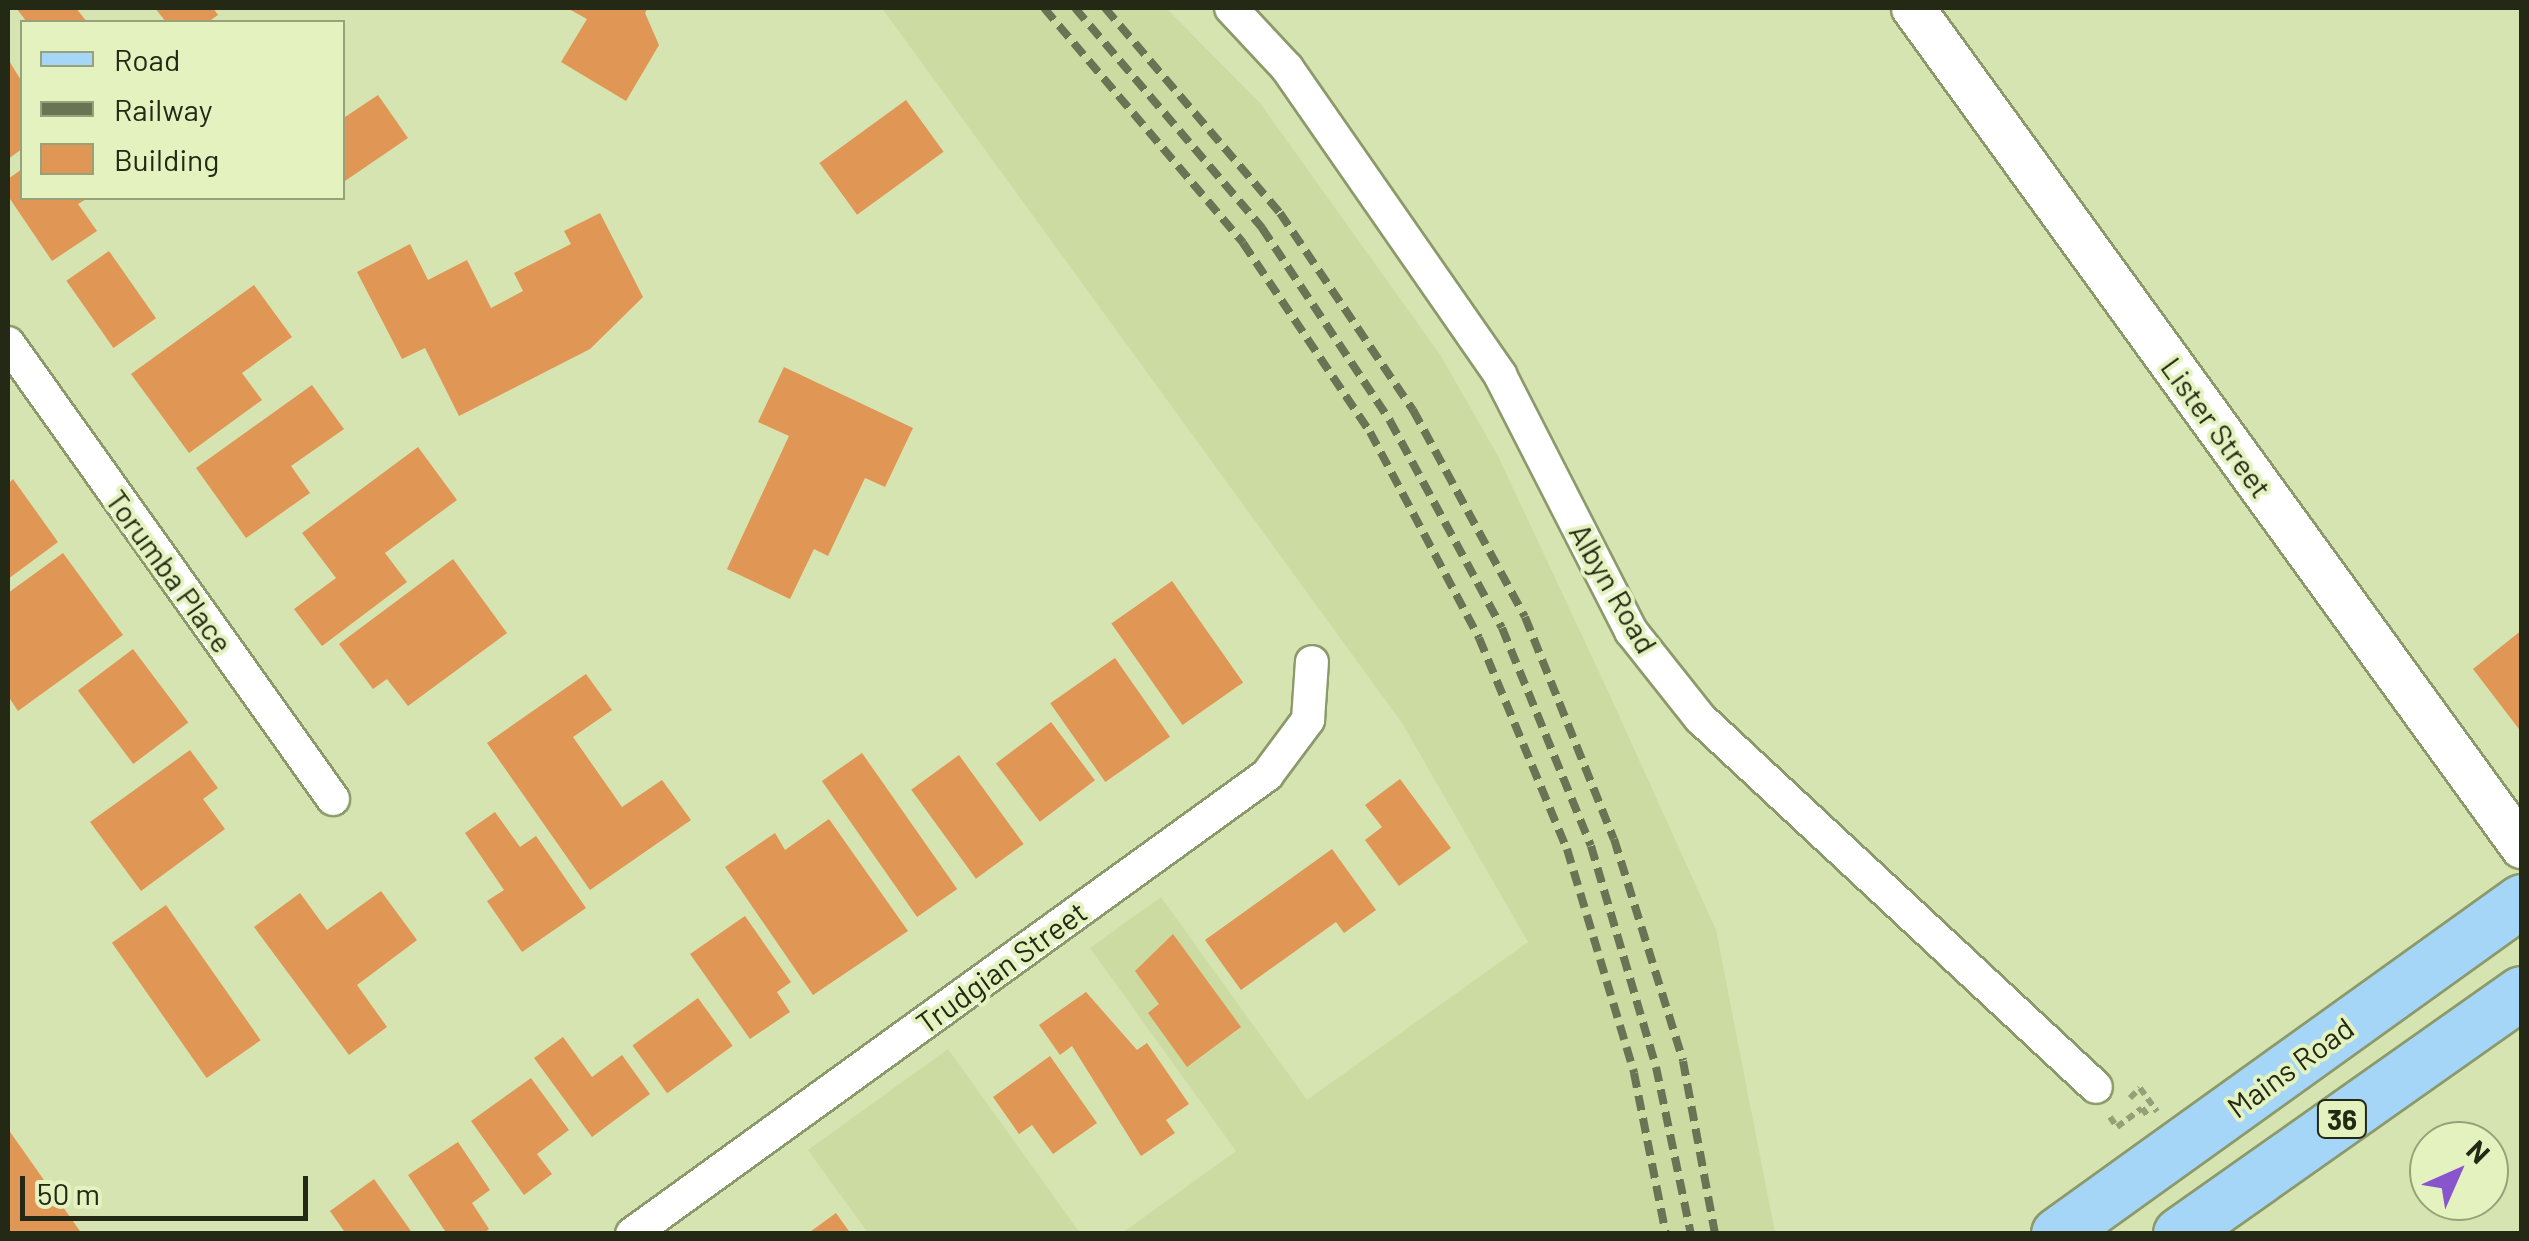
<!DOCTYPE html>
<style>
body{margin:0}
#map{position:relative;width:2529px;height:1241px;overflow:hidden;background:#d6e4b2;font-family:Barlow,sans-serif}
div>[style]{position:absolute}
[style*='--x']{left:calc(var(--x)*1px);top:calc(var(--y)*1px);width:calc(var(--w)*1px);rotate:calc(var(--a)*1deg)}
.built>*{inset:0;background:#cbdba1}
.building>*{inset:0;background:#e09654;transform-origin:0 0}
.path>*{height:6px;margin-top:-3px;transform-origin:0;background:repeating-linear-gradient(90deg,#95a079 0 8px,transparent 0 13px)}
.roads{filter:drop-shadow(2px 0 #8c996a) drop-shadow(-2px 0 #8c996a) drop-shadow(0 2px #8c996a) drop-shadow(0 -2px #8c996a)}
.minor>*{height:32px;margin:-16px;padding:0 16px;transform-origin:16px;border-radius:16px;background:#fff}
.tertiary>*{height:42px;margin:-21px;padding:0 21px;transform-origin:21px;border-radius:21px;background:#fff}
.primary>*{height:52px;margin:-26px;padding:0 26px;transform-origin:26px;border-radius:26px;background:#a5d6f7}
.rail>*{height:8px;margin-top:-4px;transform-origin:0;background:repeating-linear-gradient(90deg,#6a7354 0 15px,transparent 0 23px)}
span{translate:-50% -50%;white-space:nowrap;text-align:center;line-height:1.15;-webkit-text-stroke:8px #e3f2bf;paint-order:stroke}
.shield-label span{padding:2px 8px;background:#e3f2bf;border:2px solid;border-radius:8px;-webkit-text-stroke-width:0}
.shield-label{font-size:28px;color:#242916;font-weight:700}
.street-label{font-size:30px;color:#242916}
.frame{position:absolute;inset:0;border:10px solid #242916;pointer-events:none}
.legend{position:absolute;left:20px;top:20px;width:325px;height:180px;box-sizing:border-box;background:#e3f2bf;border:2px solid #97a27b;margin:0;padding:12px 18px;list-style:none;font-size:30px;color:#242916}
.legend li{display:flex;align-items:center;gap:20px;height:50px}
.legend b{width:50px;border:2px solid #97a27b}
.north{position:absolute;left:2409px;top:1121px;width:100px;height:100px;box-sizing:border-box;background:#e3f2bf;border:2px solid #97a27b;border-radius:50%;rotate:45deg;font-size:28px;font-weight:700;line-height:40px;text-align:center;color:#242916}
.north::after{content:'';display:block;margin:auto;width:35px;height:45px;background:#8955cd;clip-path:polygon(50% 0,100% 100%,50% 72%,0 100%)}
.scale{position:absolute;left:20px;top:1176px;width:288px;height:45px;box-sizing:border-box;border:5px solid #242916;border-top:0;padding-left:12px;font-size:30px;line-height:35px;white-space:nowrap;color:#242916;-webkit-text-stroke:8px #e3f2bf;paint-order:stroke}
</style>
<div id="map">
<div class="built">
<div style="clip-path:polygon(882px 8px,1166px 8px,1260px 103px,1441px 356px,1498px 456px,1607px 689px,1716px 930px,1775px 1233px,1122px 1233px,1236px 1151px,1090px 948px,1161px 897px,1307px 1100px,1528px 942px,1402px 723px)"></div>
<div style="clip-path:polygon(948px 1049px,1080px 1233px,868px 1233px,808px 1150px)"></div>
</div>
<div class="building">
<div style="clip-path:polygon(16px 8px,76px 8px,87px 22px,27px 22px)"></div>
<div style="clip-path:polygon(155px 8px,213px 8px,218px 15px,208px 22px,166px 22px)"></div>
<div style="clip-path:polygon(567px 8px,648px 8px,645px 13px,659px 45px,626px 101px,561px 62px,587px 19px)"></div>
<div style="clip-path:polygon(8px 59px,22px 82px,22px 149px,8px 159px)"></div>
<div style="clip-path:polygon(378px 95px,408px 138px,342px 183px,342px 119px)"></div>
<div style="left:906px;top:100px;width:64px;height:107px;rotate:54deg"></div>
<div style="clip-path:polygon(22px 169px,22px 198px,88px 198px,78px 204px,97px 231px,52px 261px,8px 196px,8px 179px)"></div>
<div style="clip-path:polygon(600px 213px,643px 297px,590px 349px,459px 416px,425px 348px,402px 359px,357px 272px,410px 244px,428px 280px,467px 260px,491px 308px,523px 291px,514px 273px,571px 244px,564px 231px)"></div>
<div style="left:109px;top:251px;width:82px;height:52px;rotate:55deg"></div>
<div style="clip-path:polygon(254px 285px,292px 337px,242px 373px,262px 400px,189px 453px,131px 374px)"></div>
<div style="clip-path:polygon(784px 367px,913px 428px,885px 487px,865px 478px,828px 556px,814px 549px,790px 599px,727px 569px,789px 436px,758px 422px)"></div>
<div style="clip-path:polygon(312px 385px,344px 429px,291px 466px,310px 493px,246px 538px,196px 468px)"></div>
<div style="clip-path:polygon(418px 447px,457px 500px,385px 553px,407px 582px,322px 646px,294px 609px,336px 578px,302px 533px)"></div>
<div style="clip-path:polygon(13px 479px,58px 542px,8px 579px,8px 484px)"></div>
<div style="clip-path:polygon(63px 553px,123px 635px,18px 711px,8px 696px,8px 593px)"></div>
<div style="clip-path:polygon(453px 559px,507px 633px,408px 706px,387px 679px,373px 689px,339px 644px)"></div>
<div style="left:1172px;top:581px;width:124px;height:74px;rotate:55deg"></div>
<div style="clip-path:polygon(2522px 630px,2522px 733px,2473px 669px)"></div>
<div style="left:133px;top:649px;width:92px;height:69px;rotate:53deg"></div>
<div style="left:1115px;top:658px;width:96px;height:79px;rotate:55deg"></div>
<div style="clip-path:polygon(586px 674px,612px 710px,573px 737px,622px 807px,662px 780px,691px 820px,590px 890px,487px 743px)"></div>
<div style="left:1051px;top:722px;width:73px;height:69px;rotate:53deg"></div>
<div style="clip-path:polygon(190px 750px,218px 788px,203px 799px,225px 829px,141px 891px,90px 822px)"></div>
<div style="left:862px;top:753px;width:166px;height:49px;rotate:55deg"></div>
<div style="left:959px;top:755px;width:110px;height:59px;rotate:54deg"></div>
<div style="clip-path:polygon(1400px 779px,1451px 848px,1399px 886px,1365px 840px,1382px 827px,1365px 805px)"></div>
<div style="clip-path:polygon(495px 812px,520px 847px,536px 836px,586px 908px,522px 952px,487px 901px,504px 890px,465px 833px)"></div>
<div style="clip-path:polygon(829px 819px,908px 931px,813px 995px,725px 867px,775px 833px,785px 850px)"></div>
<div style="clip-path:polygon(1332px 849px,1376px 910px,1344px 933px,1336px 922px,1241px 990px,1205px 940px)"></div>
<div style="clip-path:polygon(381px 891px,417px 940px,357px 985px,387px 1027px,349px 1055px,254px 927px,300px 893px,327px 930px)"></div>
<div style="left:166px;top:905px;width:165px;height:66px;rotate:55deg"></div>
<div style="clip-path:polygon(745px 916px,791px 982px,777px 992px,790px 1012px,750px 1039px,690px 954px)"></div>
<div style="clip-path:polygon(1173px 934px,1241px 1027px,1187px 1067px,1148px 1013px,1159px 1004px,1135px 971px)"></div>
<div style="clip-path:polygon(1086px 992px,1137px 1050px,1147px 1043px,1189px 1104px,1166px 1120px,1175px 1133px,1141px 1156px,1072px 1046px,1060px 1055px,1039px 1025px)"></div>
<div style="left:698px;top:998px;width:59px;height:81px;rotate:54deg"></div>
<div style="clip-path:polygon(563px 1037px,592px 1077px,622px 1055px,650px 1094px,592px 1137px,534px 1058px)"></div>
<div style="clip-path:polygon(1050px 1056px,1097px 1123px,1053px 1154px,1032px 1125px,1019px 1134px,993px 1097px)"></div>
<div style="clip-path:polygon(531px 1078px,569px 1130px,537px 1154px,552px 1174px,524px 1195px,471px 1121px)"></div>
<div style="clip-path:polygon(8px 1129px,82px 1234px,8px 1234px)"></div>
<div style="clip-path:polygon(458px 1142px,490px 1190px,472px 1203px,489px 1229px,483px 1234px,447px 1234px,408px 1175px)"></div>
<div style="clip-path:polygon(374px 1179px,413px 1234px,346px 1234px,330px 1211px)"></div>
<div style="clip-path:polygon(836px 1213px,851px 1234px,807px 1234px)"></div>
</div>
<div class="path">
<div style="--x:2130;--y:1098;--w:14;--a:-45"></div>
<div style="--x:2140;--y:1088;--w:29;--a:54"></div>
<div style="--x:2110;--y:1117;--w:12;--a:55"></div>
<div style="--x:2117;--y:1127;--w:31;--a:-37"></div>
<div style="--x:2142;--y:1108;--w:9;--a:54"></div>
</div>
<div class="roads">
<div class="minor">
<div style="--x:1231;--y:8;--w:82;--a:47"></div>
<div style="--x:1287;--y:68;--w:374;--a:55.2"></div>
<div style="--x:1500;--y:375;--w:288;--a:62.9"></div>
<div style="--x:1631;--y:631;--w:111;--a:51.6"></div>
<div style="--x:1700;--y:718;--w:541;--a:42.98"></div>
<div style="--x:8;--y:343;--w:560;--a:54.52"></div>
<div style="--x:632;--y:1234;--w:784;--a:-35.86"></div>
<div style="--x:1267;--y:775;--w:69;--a:-53.3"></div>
<div style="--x:1308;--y:720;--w:58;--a:-86.1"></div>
</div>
<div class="tertiary">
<div style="--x:1913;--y:8;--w:1037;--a:54.03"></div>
</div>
<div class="primary">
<div style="--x:2058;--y:1234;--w:571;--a:-35.67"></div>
<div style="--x:2180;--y:1234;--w:418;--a:-35.2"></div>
</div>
</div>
<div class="rail">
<div style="--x:1044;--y:8;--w:308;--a:49.7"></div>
<div style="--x:1243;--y:243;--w:228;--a:56.1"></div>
<div style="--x:1370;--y:432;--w:233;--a:62.1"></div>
<div style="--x:1479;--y:638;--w:229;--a:67.4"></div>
<div style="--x:1567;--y:849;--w:234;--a:73.3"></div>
<div style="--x:1634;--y:1073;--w:164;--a:78.8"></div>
<div style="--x:1075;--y:8;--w:289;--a:49.6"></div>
<div style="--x:1262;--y:228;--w:232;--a:56.4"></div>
<div style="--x:1390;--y:421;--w:235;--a:61.6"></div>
<div style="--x:1502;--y:628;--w:235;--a:67.8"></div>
<div style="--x:1591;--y:846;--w:230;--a:73.6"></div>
<div style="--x:1656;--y:1067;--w:171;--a:78.2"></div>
<div style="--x:1105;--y:8;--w:270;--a:49.5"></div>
<div style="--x:1280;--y:213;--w:238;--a:56"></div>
<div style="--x:1413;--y:410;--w:235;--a:61.6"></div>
<div style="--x:1525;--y:617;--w:239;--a:68.2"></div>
<div style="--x:1614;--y:839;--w:232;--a:72.7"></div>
<div style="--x:1683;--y:1061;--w:176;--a:79.5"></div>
</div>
<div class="shield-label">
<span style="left:2342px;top:1119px">36</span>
</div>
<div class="street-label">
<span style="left:2217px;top:427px;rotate:54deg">Lister Street</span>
<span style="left:170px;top:571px;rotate:54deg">Torumba Place</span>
<span style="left:1614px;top:588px;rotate:60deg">Albyn Road</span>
<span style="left:1001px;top:967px;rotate:-36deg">Trudgian Street</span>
<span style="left:2290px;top:1067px;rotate:-36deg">Mains Road</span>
</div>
<div class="frame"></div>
<ul class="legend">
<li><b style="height:12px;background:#a5d6f7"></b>Road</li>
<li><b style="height:12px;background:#6a7354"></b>Railway</li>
<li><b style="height:28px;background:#e09654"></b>Building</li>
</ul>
<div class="north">N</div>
<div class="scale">50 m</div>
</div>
